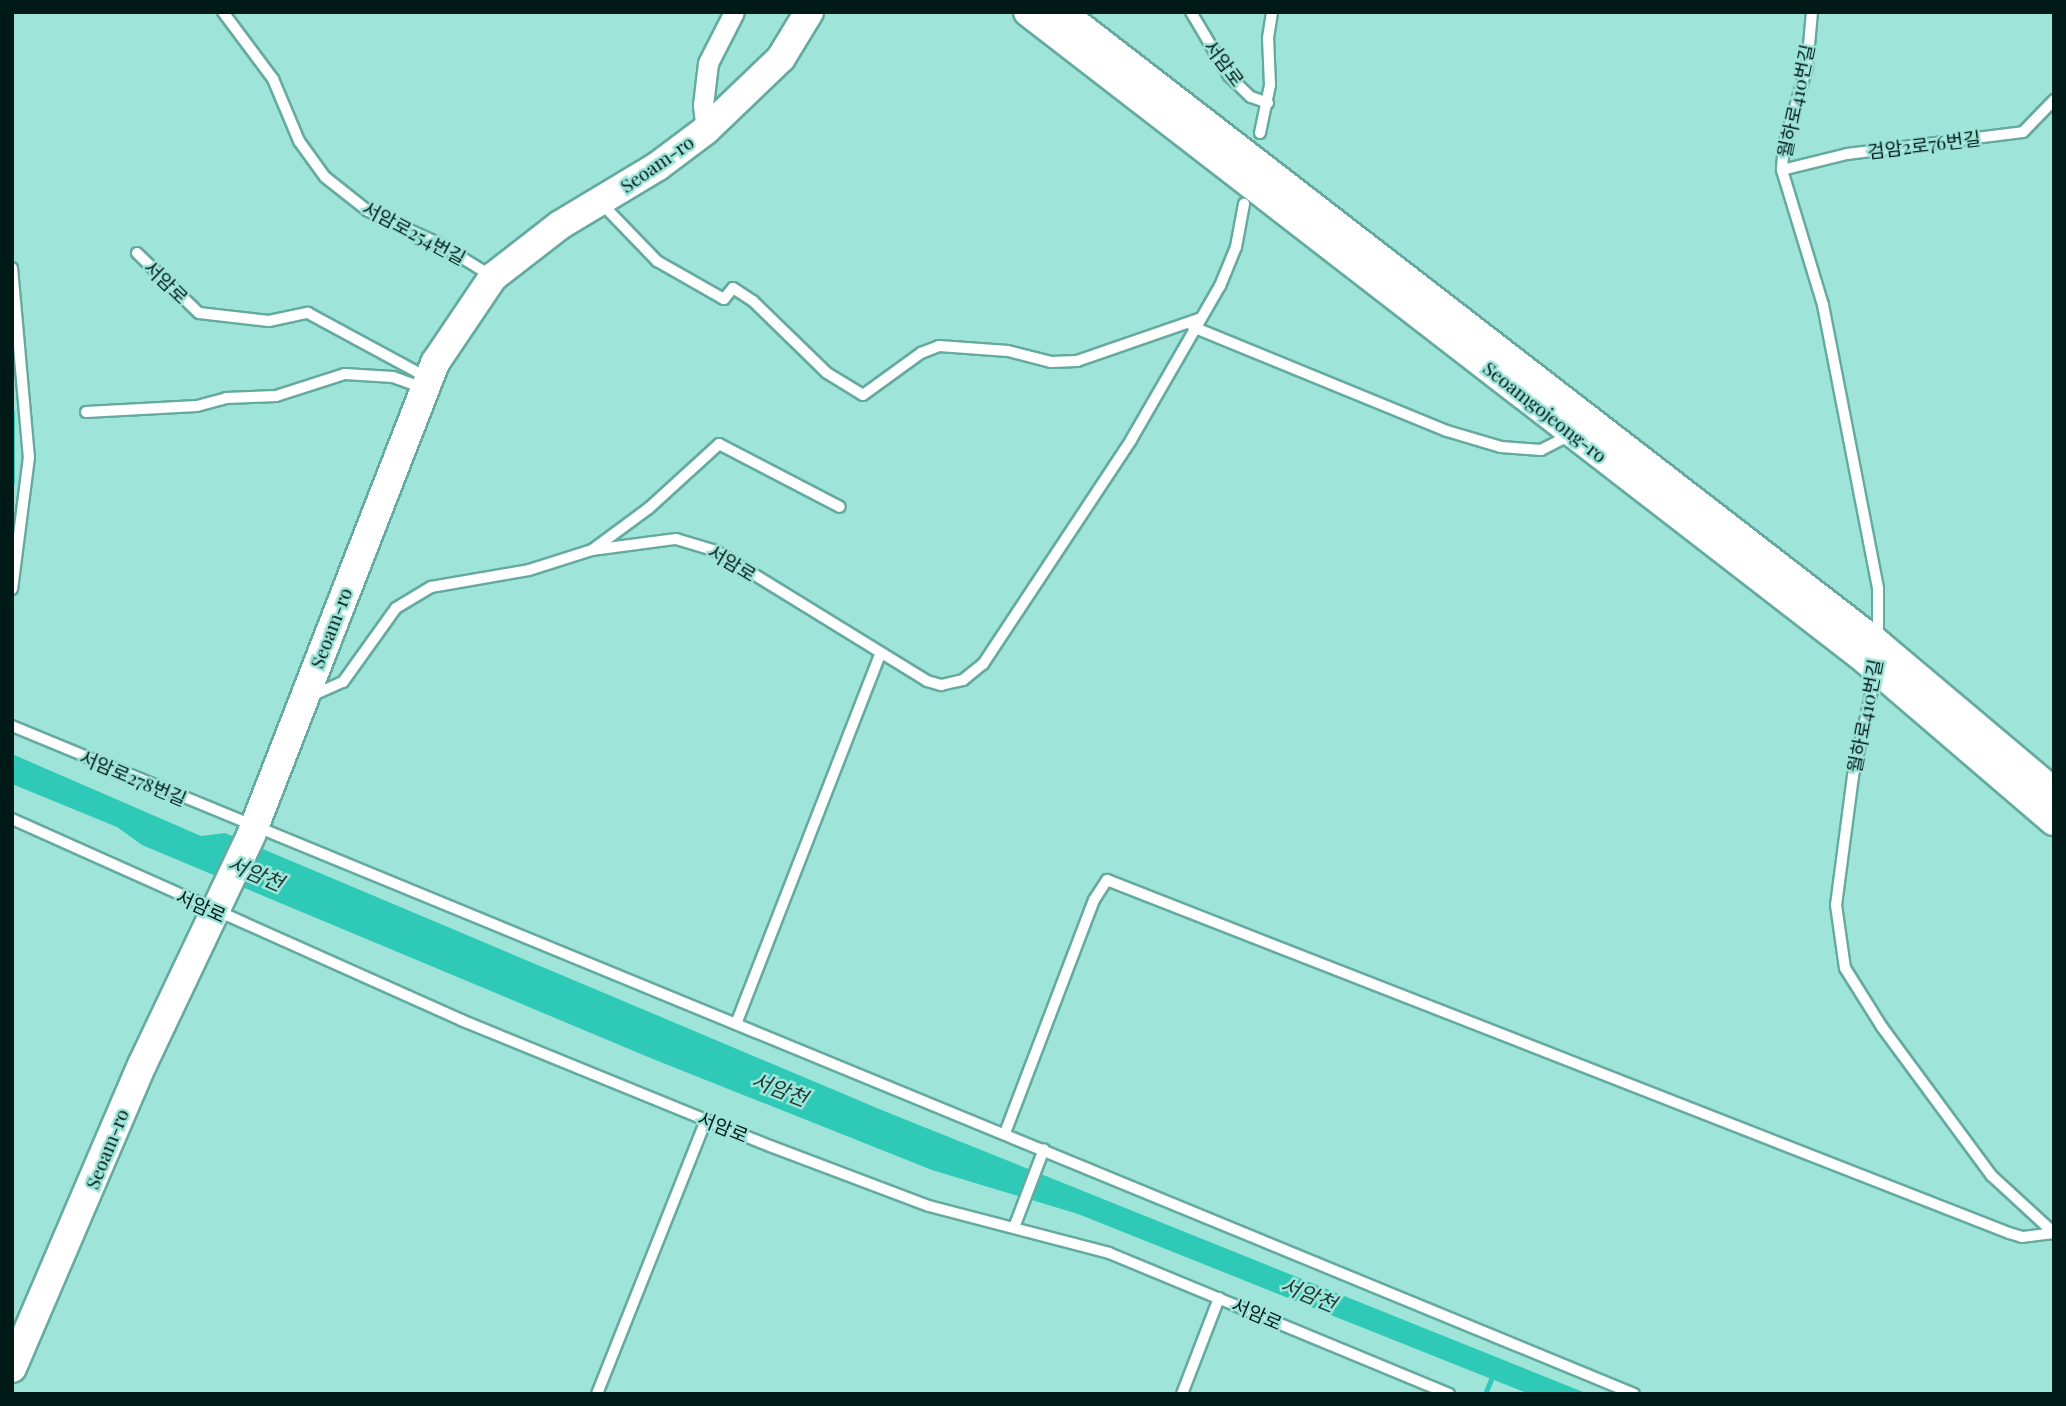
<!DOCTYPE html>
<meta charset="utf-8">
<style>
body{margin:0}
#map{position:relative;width:2066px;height:1406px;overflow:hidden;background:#9ee4d9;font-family:"Playfair Display","Noto Sans KR",serif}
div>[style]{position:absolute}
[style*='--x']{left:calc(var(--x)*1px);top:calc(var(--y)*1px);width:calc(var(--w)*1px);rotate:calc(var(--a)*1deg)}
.water>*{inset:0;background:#2fc9b8}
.stream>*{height:5px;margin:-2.5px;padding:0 2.5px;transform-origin:2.5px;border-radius:2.5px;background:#2fc9b8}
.roads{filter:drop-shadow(2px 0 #65aaa0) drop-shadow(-2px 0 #65aaa0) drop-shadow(0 2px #65aaa0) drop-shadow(0 -2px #65aaa0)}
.lane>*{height:10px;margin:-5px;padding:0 5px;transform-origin:5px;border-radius:5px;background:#fff}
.street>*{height:19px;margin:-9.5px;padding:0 9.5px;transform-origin:9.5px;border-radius:9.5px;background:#fff}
.secondary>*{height:28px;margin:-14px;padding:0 14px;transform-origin:14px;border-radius:14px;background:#fff}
span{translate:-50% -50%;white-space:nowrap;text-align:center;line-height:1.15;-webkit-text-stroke:5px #9ee4d9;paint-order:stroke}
.street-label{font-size:19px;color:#001a17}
.water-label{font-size:21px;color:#1b3a35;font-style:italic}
.frame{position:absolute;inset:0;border:14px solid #001a17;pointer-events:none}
</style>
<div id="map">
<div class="water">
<div style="clip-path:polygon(12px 754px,201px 836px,225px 833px,884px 1111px,1588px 1394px,1529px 1394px,1078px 1214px,932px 1170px,653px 1059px,142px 845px,117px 827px,12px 784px)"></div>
</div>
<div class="stream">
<div style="--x:12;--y:412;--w:70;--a:90"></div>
<div style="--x:1485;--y:1394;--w:22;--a:-68"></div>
</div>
<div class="roads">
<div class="lane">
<div style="--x:223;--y:12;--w:84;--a:53.3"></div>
<div style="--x:273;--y:79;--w:67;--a:67.2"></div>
<div style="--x:299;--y:141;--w:44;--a:54.2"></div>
<div style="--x:325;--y:177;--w:55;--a:38.3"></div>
<div style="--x:368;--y:211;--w:77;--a:24.6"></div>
<div style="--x:438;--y:243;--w:61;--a:31.6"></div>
<div style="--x:1191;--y:12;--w:74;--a:59.3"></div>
<div style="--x:1229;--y:76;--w:30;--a:44"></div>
<div style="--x:1251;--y:97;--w:18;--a:19"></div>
<div style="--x:1812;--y:12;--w:55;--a:95.2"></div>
<div style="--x:1807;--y:67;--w:81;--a:106.4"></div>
<div style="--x:1784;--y:145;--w:25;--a:95"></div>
<div style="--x:1782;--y:170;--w:141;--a:73.1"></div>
<div style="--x:1823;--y:305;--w:288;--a:79"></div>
<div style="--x:1878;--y:588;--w:52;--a:90"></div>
<div style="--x:1260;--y:133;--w:49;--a:-78.2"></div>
<div style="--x:1270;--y:85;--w:47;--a:-92.4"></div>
<div style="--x:1268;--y:38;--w:26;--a:-81"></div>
<div style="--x:1782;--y:170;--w:67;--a:-13.8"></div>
<div style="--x:1847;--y:154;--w:177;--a:-7.1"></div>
<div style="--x:2023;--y:132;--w:45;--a:-45.9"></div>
<div style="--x:601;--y:203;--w:81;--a:46"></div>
<div style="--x:657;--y:261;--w:77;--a:29.6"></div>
<div style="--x:724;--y:299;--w:14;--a:-51"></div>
<div style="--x:733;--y:288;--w:24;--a:33"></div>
<div style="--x:753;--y:301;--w:103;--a:44.2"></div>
<div style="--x:827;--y:373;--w:42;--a:31.4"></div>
<div style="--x:863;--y:395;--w:72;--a:-35.9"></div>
<div style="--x:921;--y:353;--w:19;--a:-21"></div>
<div style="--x:939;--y:346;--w:69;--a:4.1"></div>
<div style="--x:1008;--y:351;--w:44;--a:14.3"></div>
<div style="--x:1051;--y:362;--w:26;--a:-2"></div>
<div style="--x:1077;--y:361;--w:128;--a:-19.1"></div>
<div style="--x:137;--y:253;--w:86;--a:44.1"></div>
<div style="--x:199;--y:313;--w:70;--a:6.5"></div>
<div style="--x:269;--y:321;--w:40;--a:-12"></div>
<div style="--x:308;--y:313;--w:136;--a:28.4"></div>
<div style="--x:12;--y:268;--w:190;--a:84.9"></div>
<div style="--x:29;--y:457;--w:133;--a:97.3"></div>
<div style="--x:1193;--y:327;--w:274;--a:22.3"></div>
<div style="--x:1447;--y:431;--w:56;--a:16.5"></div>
<div style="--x:1501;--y:447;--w:40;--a:4.3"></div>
<div style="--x:1541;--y:450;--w:35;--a:-27"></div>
<div style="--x:86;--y:412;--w:111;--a:-3.1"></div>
<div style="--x:197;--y:406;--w:30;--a:-15"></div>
<div style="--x:226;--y:398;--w:50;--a:-2.3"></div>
<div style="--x:276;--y:396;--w:72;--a:-17.7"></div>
<div style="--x:345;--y:374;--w:48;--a:3.6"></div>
<div style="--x:393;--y:377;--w:33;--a:20"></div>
<div style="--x:592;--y:550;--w:71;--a:-36.4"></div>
<div style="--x:649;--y:508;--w:95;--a:-42.4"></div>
<div style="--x:719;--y:444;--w:136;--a:27.5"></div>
<div style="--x:1876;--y:672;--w:107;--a:102.5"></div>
<div style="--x:1853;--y:776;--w:130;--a:97.5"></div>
<div style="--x:1836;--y:905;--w:64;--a:81.9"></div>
<div style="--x:1845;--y:968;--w:70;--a:57.9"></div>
<div style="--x:1882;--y:1027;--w:185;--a:53.6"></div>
<div style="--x:1992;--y:1176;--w:84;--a:42.6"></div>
<div style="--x:311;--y:696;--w:35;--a:-24"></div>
<div style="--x:343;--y:682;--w:91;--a:-54.4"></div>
<div style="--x:396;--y:608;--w:41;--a:-31"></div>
<div style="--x:431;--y:587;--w:99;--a:-9.8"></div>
<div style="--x:529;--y:570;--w:66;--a:-17.6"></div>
<div style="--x:592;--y:550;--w:85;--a:-7.5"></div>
<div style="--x:676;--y:539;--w:42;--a:16.7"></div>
<div style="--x:716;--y:551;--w:248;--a:31.6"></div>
<div style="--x:927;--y:681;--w:15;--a:16"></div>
<div style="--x:941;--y:685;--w:23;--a:-13"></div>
<div style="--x:963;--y:680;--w:26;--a:-39"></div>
<div style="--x:983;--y:664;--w:268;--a:-56.5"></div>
<div style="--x:1131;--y:440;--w:178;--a:-60"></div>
<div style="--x:1220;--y:286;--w:42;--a:-67.7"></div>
<div style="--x:1236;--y:247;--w:44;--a:-79.5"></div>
<div style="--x:12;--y:726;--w:1754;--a:22.38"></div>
<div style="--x:12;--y:819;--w:492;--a:24.1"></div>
<div style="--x:461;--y:1020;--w:334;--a:22.2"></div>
<div style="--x:770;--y:1146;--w:170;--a:20.7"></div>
<div style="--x:929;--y:1206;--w:186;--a:14.6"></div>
<div style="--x:1109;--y:1253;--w:368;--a:22.5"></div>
<div style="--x:736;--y:1024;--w:398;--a:-68.7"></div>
<div style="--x:1005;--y:1133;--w:249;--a:-69.1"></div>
<div style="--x:1094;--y:900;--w:24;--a:-57"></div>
<div style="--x:1107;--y:880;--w:969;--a:21.37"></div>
<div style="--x:2009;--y:1233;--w:14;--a:17"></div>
<div style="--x:2022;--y:1237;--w:31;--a:-7"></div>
<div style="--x:1015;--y:1225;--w:81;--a:-69.1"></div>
<div style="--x:597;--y:1394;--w:295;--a:-68.3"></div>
<div style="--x:1182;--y:1394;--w:103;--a:-68.9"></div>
</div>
<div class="street">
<div style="--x:706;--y:130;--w:25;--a:-97"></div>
<div style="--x:703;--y:105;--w:42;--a:-83.2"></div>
<div style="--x:708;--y:63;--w:57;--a:-63"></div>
</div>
<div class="secondary">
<div style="--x:1028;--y:12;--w:1052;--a:37.7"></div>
<div style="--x:1860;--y:655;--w:255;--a:40.6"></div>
<div style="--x:1061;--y:12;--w:1033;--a:37.72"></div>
<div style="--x:1878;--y:644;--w:230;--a:40.1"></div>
<div style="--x:12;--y:1368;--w:330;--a:-66.8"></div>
<div style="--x:142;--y:1065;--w:255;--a:-64.6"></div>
<div style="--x:251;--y:835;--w:507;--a:-68.7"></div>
<div style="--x:435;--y:363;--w:104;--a:-56"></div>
<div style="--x:493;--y:277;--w:85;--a:-37.8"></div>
<div style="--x:560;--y:225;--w:114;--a:-31"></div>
<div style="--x:658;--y:166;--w:60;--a:-36.9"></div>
<div style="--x:706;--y:130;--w:104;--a:-43.8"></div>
<div style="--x:781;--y:58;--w:54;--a:-58.7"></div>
</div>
</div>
<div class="street-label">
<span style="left:1224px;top:63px;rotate:53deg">서암로</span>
<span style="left:1796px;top:101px;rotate:-78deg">월하로410번길</span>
<span style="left:1924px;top:145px;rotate:-7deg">검암2로76번길</span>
<span style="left:657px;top:164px;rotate:-35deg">Seoam-ro</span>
<span style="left:414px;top:233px;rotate:28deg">서암로254번길</span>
<span style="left:166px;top:282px;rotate:44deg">서암로</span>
<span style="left:1545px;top:412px;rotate:38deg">Seoamgojeong-ro</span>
<span style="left:732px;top:563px;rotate:31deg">서암로</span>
<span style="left:331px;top:628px;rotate:-69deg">Seoam-ro</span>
<span style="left:1865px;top:716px;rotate:-79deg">월하로410번길</span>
<span style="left:133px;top:778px;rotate:23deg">서암로278번길</span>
<span style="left:201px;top:906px;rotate:24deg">서암로</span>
<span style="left:723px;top:1127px;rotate:22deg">서암로</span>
<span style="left:107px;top:1149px;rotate:-68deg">Seoam-ro</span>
<span style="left:1257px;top:1314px;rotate:23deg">서암로</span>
</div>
<div class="water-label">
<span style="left:256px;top:872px;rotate:23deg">서암천</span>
<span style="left:780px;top:1088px;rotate:21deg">서암천</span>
<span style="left:1309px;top:1293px;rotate:22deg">서암천</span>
</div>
<div class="frame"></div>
</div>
